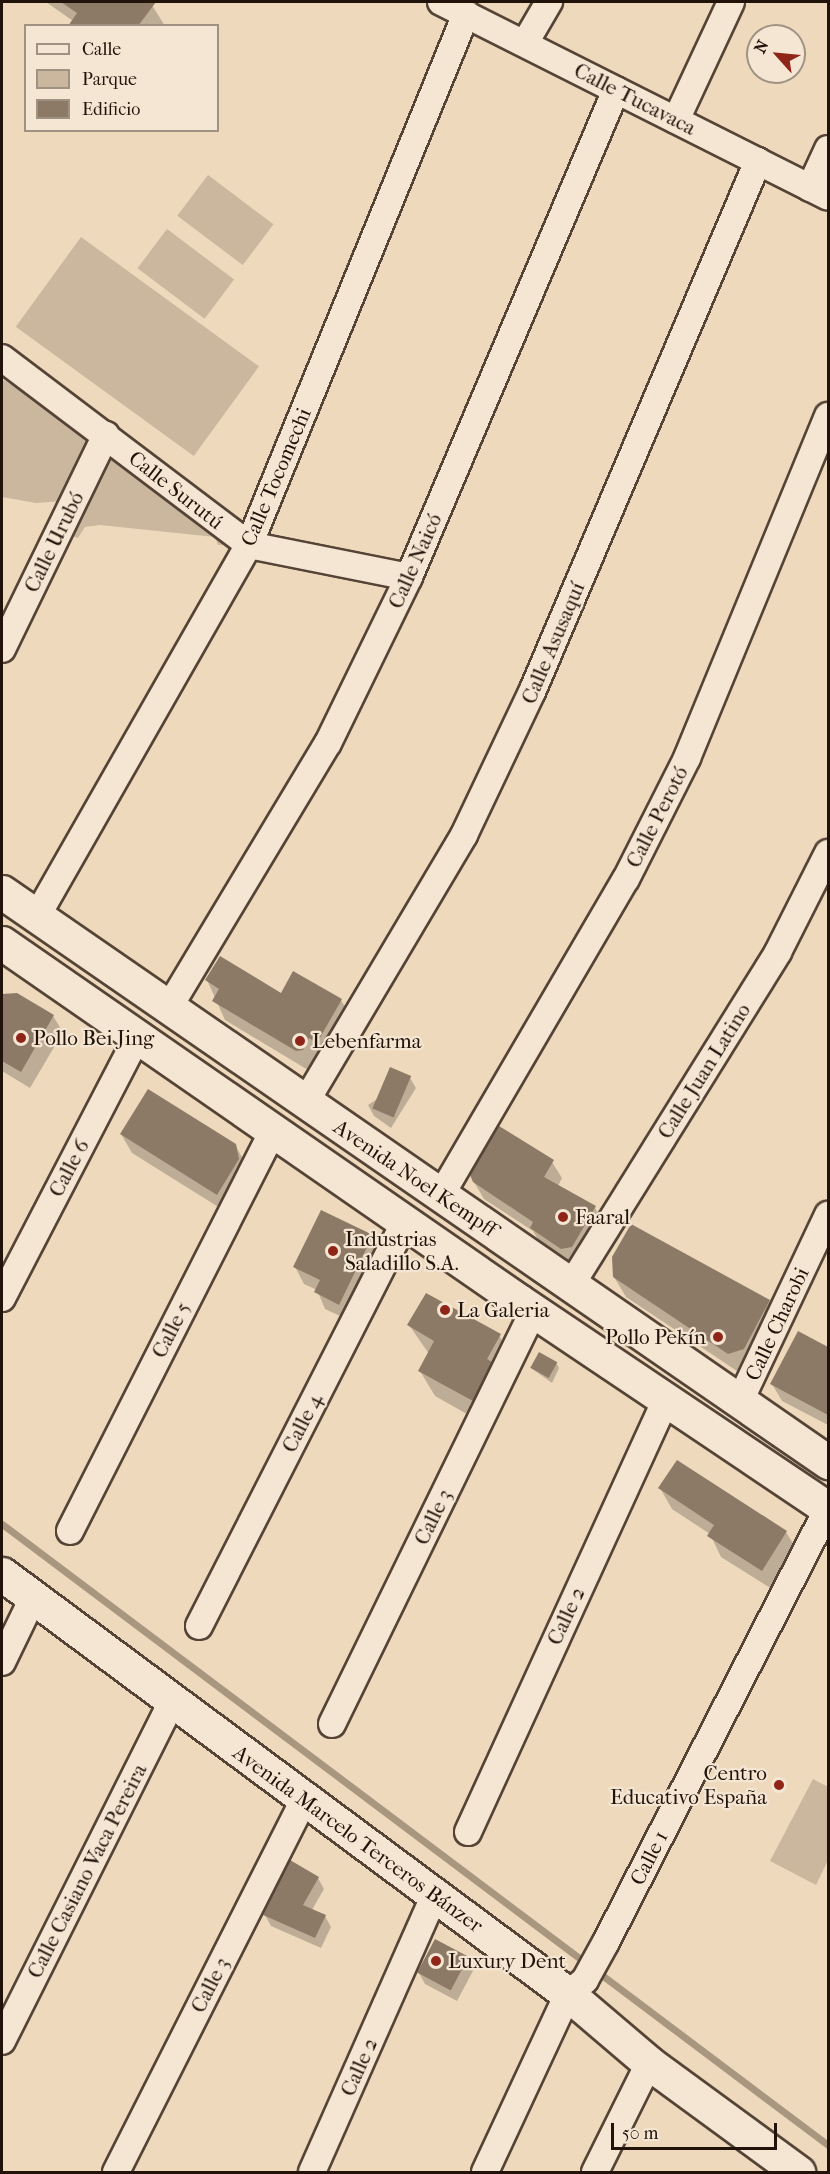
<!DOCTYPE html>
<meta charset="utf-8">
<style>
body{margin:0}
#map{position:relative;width:830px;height:2174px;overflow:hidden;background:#eed9bc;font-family:"IM FELL French Canon",serif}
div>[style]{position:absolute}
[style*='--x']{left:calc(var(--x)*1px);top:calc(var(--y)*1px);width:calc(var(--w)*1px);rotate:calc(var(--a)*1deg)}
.green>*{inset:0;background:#cbb79e;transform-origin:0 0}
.shadow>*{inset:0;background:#0003}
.stream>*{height:7px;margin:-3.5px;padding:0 3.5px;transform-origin:3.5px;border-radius:3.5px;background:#a9967f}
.building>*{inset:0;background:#8c7a67;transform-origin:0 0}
.roads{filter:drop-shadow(2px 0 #554436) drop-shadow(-2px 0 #554436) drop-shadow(0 2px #554436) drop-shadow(0 -2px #554436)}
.street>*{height:26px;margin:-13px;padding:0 13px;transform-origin:13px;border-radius:13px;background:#f4e6d3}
.secondary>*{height:33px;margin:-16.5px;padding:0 16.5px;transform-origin:16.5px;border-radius:16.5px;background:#f4e6d3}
.dots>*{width:16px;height:16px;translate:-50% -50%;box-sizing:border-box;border:3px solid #f4e6d3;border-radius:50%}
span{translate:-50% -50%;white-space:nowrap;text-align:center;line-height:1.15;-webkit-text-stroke:4.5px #f4e6d3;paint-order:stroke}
.street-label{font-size:21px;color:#22130a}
.poi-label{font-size:21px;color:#22130a}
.left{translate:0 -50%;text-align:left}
.right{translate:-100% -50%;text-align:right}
.frame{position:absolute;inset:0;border:3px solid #22130a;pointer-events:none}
.legend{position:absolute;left:24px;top:24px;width:195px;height:108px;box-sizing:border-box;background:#f4e6d3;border:2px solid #a09283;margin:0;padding:8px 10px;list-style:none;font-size:18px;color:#22130a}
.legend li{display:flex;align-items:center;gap:12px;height:30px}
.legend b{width:30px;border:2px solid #a09283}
.north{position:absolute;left:746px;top:24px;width:60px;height:60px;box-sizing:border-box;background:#f4e6d3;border:2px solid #a09283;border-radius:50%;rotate:297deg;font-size:16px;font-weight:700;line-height:24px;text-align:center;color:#22130a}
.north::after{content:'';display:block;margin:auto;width:21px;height:27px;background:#8f2418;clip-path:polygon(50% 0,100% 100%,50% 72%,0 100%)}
.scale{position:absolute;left:611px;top:2123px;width:166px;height:27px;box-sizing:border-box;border:3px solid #22130a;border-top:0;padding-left:8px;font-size:18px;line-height:21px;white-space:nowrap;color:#22130a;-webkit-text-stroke:4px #f4e6d3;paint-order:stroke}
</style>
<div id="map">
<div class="green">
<div style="left:208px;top:175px;width:82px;height:51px;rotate:37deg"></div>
<div style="left:167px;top:229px;width:84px;height:49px;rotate:37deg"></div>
<div style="left:81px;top:237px;width:220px;height:111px;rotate:36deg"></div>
<div style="clip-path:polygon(2px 379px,77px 425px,86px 440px,86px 457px,63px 501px,36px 503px,2px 497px)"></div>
<div style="clip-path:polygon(111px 458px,130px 461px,215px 523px,226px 545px,218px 545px,215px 537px,100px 525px,85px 527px,78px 538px,66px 534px,104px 462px)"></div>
<div style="clip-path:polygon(813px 1779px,828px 1787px,828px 1860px,816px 1885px,770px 1861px)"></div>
</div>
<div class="shadow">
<div style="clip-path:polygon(46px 2px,150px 2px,165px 26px,70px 26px,73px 21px)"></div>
<div style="clip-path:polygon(207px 980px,282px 995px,341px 1000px,352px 1019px,314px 1069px,308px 1070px,225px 1020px)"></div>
<div style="clip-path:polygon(16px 994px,53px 1016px,63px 1032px,30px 1088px,2px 1071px,2px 996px)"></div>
<div style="clip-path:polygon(410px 1078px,416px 1088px,391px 1128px,374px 1116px,368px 1105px)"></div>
<div style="clip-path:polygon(121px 1134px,235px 1145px,246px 1164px,228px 1213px,132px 1153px)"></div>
<div style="clip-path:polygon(552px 1162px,562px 1178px,558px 1186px,595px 1208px,604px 1224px,572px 1265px,541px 1244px,533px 1231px,484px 1199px,474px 1182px)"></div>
<div style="clip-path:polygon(372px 1236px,382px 1253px,349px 1320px,325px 1309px,317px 1290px,304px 1284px,295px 1267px)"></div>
<div style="clip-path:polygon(614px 1277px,769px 1301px,780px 1321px,740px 1373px,626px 1297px)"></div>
<div style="clip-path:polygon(409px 1325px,499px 1335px,514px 1361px,488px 1426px,435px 1396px,420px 1371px,429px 1354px)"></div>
<div style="clip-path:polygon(799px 1333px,828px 1348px,828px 1425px,782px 1401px,772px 1384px)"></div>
<div style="clip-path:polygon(556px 1363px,559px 1368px,552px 1383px,531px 1368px)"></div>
<div style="clip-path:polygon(660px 1488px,786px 1532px,799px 1553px,775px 1591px,721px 1557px,710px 1534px,672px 1509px)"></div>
<div style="clip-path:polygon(318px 1878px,324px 1889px,312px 1910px,325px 1916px,331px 1927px,321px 1948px,271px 1926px,265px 1915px)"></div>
<div style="clip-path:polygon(468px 1958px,474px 1969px,457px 2001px,425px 1984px,419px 1973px)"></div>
</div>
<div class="stream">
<div style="--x:2;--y:1524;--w:1033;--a:36.94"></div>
</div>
<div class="building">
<div style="clip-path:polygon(61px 2px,156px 2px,138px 26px,68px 26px,77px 13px)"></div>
<div style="clip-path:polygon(220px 956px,281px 993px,293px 971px,342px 999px,317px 1043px,309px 1038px,303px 1050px,296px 1051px,212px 1001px,219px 989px,205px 980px)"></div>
<div style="clip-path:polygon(17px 993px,54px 1015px,21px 1072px,2px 1061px,2px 994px)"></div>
<div style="left:390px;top:1067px;width:23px;height:45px;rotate:23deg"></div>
<div style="clip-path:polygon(148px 1089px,236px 1144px,239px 1159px,217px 1195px,120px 1134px)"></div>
<div style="clip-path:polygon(499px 1126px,554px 1160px,544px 1177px,596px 1206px,572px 1247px,561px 1249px,530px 1228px,533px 1222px,473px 1182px,470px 1175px)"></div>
<div style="clip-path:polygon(321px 1210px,373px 1235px,339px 1305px,314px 1292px,320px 1280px,293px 1267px)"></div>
<div style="clip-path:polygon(631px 1224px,770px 1300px,744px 1349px,728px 1354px,613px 1277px,612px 1257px)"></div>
<div style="clip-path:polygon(426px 1293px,501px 1334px,487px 1359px,492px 1362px,473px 1401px,418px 1371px,434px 1341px,407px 1325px)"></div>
<div style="clip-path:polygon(798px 1331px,828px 1347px,828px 1415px,770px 1384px)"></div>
<div style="left:539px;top:1352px;width:21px;height:18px;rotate:29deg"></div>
<div style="clip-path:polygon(677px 1460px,787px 1531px,762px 1571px,707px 1536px,714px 1525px,658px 1488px)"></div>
<div style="clip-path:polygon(290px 1860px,319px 1877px,303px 1905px,326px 1915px,315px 1938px,263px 1915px)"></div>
<div style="left:435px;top:1939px;width:38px;height:38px;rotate:28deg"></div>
</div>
<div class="roads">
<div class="street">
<div style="--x:441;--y:2;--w:433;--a:26.7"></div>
<div style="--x:525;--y:43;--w:48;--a:-59.7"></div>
<div style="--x:676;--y:120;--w:130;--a:-65"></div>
<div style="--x:810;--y:188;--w:43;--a:-65.2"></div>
<div style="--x:2;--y:358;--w:310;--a:37.1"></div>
<div style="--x:249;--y:545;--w:163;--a:11.3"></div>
<div style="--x:2;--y:649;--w:238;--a:-64.1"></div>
<div style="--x:37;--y:916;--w:427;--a:-60.3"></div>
<div style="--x:249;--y:545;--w:574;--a:-67.77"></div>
<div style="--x:168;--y:1009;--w:310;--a:-59"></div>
<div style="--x:328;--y:743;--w:185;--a:-64"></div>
<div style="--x:409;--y:577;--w:529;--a:-66.97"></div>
<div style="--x:305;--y:1103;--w:312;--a:-59.3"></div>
<div style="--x:464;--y:835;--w:158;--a:-64.6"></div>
<div style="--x:532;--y:692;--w:577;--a:-66.94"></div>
<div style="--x:441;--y:1195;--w:366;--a:-59.7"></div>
<div style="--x:626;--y:879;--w:136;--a:-63.2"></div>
<div style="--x:687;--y:758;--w:370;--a:-67.6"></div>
<div style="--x:571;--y:1285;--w:392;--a:-58.1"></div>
<div style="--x:778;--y:952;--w:111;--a:-63.2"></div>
<div style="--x:2;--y:1298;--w:293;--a:-62.6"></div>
<div style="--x:740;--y:1401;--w:206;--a:-64.7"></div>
<div style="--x:70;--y:1531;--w:449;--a:-63.1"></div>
<div style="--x:199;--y:1626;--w:454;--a:-63"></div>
<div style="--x:2;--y:1662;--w:71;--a:-64.2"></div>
<div style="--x:332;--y:1724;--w:461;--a:-64"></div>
<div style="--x:468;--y:1832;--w:474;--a:-65.4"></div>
<div style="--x:2;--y:2041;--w:380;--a:-63.4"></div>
<div style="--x:116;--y:2172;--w:419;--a:-63.2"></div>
<div style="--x:312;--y:2172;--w:303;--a:-66.1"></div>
<div style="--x:485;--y:2172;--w:196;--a:-65"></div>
<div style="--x:568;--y:1994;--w:22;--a:-39"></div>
<div style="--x:585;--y:1980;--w:43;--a:-61.1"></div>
<div style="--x:606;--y:1942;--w:487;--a:-62.9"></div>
<div style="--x:595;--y:2172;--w:122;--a:-63.6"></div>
</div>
<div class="secondary">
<div style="--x:2;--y:892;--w:1004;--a:34.61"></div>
<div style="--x:2;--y:943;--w:629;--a:34.7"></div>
<div style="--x:519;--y:1301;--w:372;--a:33.9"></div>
<div style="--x:2;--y:1574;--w:705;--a:36.58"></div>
<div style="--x:568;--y:1994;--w:106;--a:40.4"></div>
<div style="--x:649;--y:2063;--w:185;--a:36.2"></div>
</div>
</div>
<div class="dots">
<div style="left:21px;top:1038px;background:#8f2418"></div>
<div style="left:300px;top:1041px;background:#8f2418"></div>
<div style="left:563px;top:1217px;background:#8f2418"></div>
<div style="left:333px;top:1251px;background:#8f2418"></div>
<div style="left:445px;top:1310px;background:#8f2418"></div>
<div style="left:718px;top:1337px;background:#8f2418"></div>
<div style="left:779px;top:1785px;background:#8f2418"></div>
<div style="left:436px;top:1961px;background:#8f2418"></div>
</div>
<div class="street-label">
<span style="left:635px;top:99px;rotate:27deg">Calle Tucavaca</span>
<span style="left:276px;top:477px;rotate:-67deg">Calle Tocomechi</span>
<span style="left:176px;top:490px;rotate:38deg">Calle Surutú</span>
<span style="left:54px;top:542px;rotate:-64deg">Calle Urubó</span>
<span style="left:415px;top:561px;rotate:-66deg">Calle Naicó</span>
<span style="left:553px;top:643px;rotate:-67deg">Calle Asusaquí</span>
<span style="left:657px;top:817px;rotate:-63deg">Calle Perotó</span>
<span style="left:704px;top:1071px;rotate:-58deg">Calle Juan Latino</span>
<span style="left:69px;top:1168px;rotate:-62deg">Calle 6</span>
<span style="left:415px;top:1178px;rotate:34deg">Avenida Noel Kempff</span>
<span style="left:777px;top:1324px;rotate:-65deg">Calle Charobi</span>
<span style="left:171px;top:1330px;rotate:-63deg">Calle 5</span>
<span style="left:302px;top:1423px;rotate:-63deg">Calle 4</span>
<span style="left:433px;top:1517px;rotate:-64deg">Calle 3</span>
<span style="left:566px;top:1616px;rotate:-65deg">Calle 2</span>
<span style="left:358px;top:1839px;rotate:36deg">Avenida Marcelo Terceros Bánzer</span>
<span style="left:649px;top:1858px;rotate:-63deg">Calle 1</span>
<span style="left:87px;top:1871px;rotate:-63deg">Calle Casiano Vaca Pereira</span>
<span style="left:210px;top:1985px;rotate:-63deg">Calle 3</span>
<span style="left:359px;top:2067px;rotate:-66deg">Calle 2</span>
</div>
<div class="poi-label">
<span class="left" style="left:33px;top:1038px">Pollo Bei Jing</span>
<span class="left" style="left:312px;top:1041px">Lebenfarma</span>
<span class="left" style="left:575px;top:1217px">Faaral</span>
<span class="left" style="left:345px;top:1251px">Industrias<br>Saladillo S.A.</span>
<span class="left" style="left:457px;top:1310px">La Galeria</span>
<span class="right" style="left:706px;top:1337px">Pollo Pekín</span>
<span class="right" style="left:767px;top:1785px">Centro<br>Educativo España</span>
<span class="left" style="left:448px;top:1961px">Luxury Dent</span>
</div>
<div class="frame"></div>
<ul class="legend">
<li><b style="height:8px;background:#f4e6d3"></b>Calle</li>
<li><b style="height:16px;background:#cbb79e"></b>Parque</li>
<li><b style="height:16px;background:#8c7a67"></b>Edificio</li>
</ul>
<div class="north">N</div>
<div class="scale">50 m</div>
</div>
